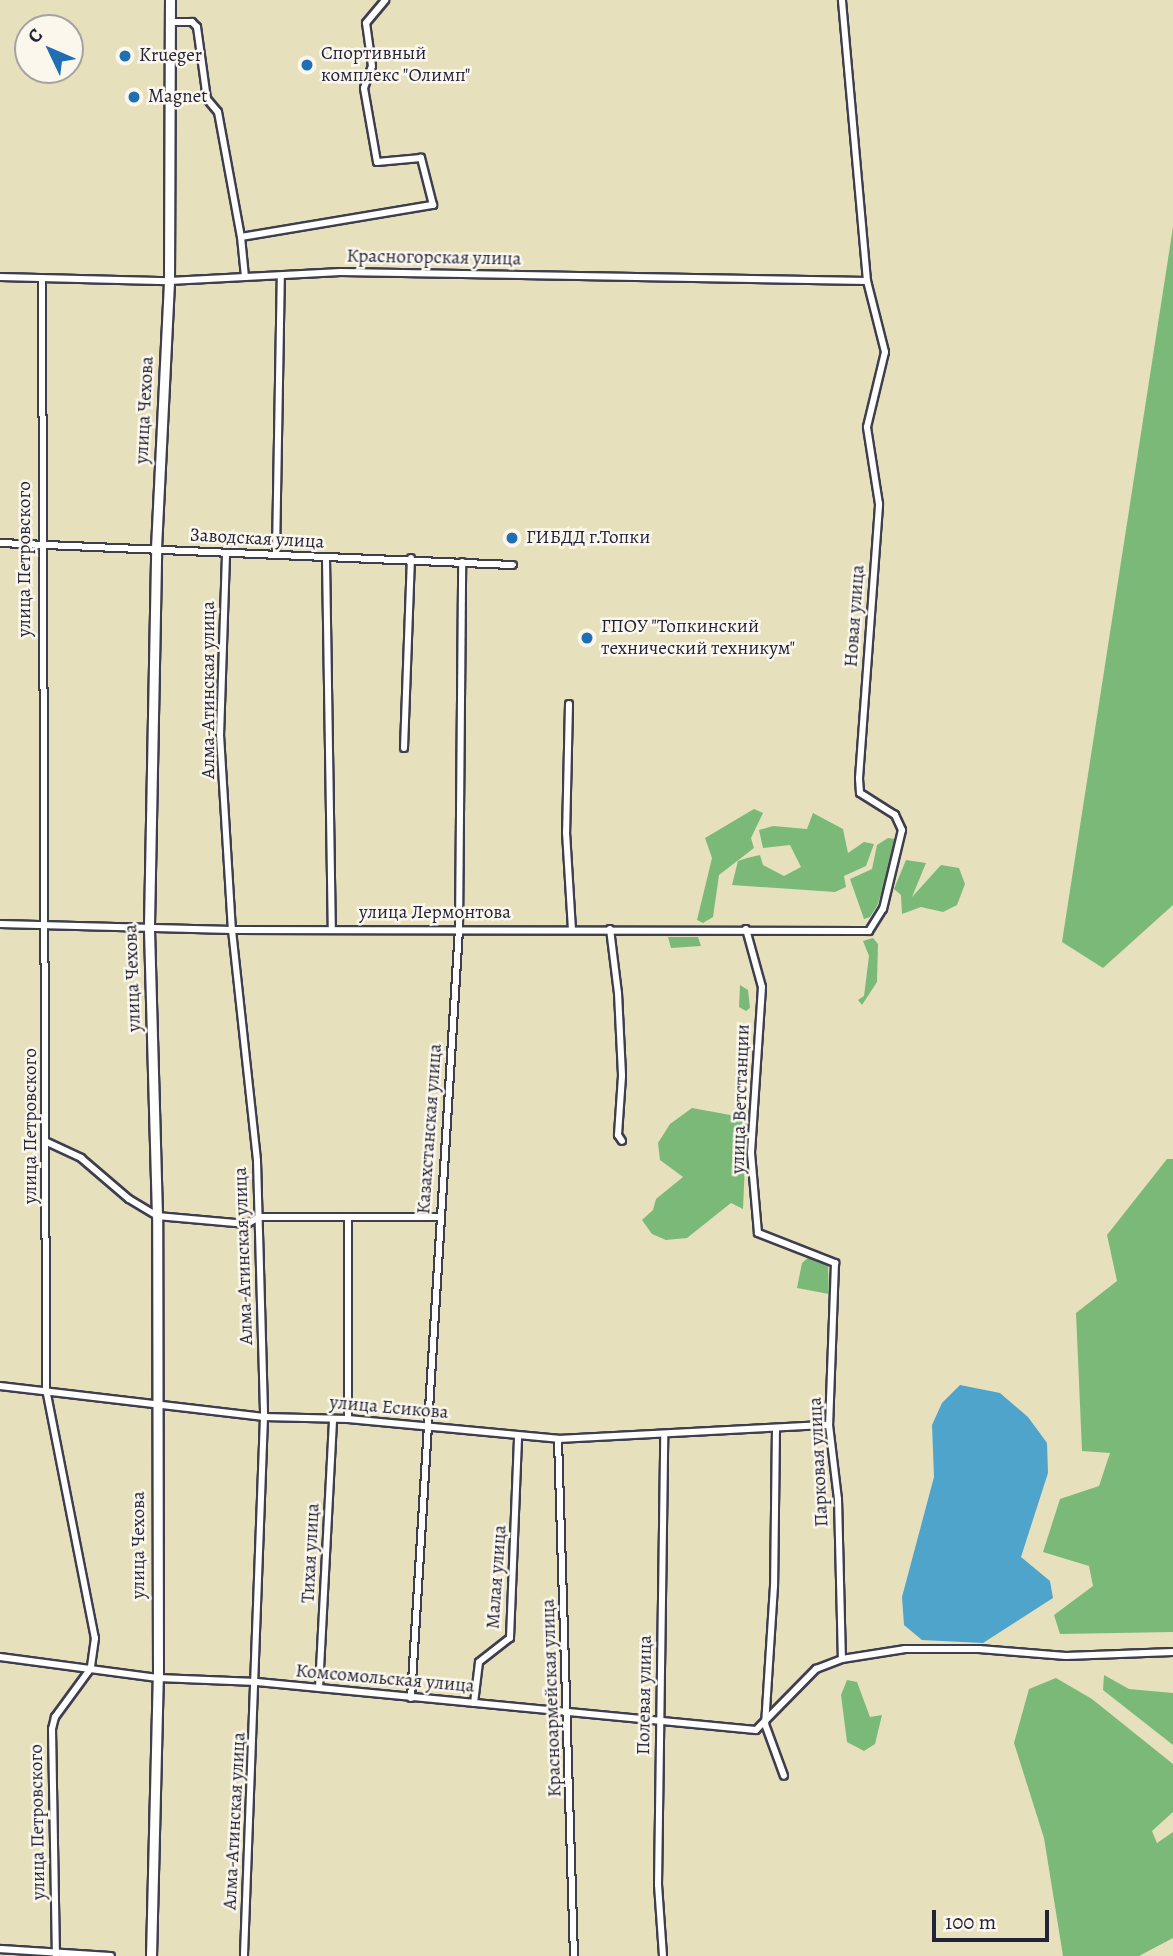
<!DOCTYPE html>
<meta charset="utf-8">
<style>
body{margin:0}
#map{position:relative;width:1173px;height:1956px;overflow:hidden;background:#e6e0bd;font-family:Alegreya,serif}
div>[style]{position:absolute}
[style*='--x']{left:calc(var(--x)*1px);top:calc(var(--y)*1px);width:calc(var(--w)*1px);rotate:calc(var(--a)*1deg)}
.forest>*{inset:0;background:#7bb979}
.water>*{inset:0;background:#4ea4ca}
.roads{filter:drop-shadow(2px 0 #3f3e4e) drop-shadow(-2px 0 #3f3e4e) drop-shadow(0 2px #3f3e4e) drop-shadow(0 -2px #3f3e4e)}
.street>*{height:6px;margin:-3px;padding:0 3px;transform-origin:3px;border-radius:3px;background:#fff}
.secondary>*{height:9px;margin:-4.5px;padding:0 4.5px;transform-origin:4.5px;border-radius:4.5px;background:#fff}
.dots>*{width:19px;height:19px;translate:-50% -50%;box-sizing:border-box;border:4px solid #fbf7ec;border-radius:50%}
span{translate:-50% -50%;white-space:nowrap;text-align:center;line-height:1.15;-webkit-text-stroke:5px #fbf7ec;paint-order:stroke}
.poi-label{font-size:19px;color:#22223b}
.left{translate:0 -50%;text-align:left}
.street-label{font-size:19px;color:#22223b}
.north{position:absolute;left:14px;top:14px;width:70px;height:70px;box-sizing:border-box;background:#fbf7ec;border:2px solid #a4a2a5;border-radius:50%;rotate:314deg;font-size:19px;font-weight:700;line-height:28px;text-align:center;color:#22223b}
.north::after{content:'';display:block;margin:auto;width:24px;height:32px;background:#1f6fb2;clip-path:polygon(50% 0,100% 100%,50% 72%,0 100%)}
.scale{position:absolute;left:932px;top:1910px;width:117px;height:32px;box-sizing:border-box;border:4px solid #22223b;border-top:0;padding-left:9px;font-size:21px;line-height:24px;white-space:nowrap;color:#22223b;-webkit-text-stroke:5px #fbf7ec;paint-order:stroke}
</style>
<div id="map">
<div class="forest">
<div style="clip-path:polygon(1173px 227px,1173px 905px,1103px 968px,1062px 942px)"></div>
<div style="clip-path:polygon(754px 809px,763px 813px,751px 838px,754px 848px,719px 875px,713px 917px,703px 923px,697px 920px,712px 858px,705px 838px)"></div>
<div style="clip-path:polygon(813px 813px,843px 829px,848px 853px,864px 842px,874px 844px,866px 866px,844px 876px,846px 887px,835px 892px,732px 885px,738px 861px,747px 858px,760px 855px,763px 865px,784px 876px,801px 867px,790px 845px,763px 848px,759px 830px,773px 826px,807px 829px)"></div>
<div style="clip-path:polygon(888px 838px,895px 839px,892px 863px,877px 906px,870px 917px,864px 919px,850px 879px,872px 869px,877px 845px)"></div>
<div style="clip-path:polygon(906px 860px,926px 863px,912px 897px,941px 865px,959px 868px,965px 884px,957px 905px,943px 912px,921px 907px,902px 914px,901px 895px,894px 889px)"></div>
<div style="clip-path:polygon(668px 937px,698px 937px,701px 946px,671px 948px)"></div>
<div style="clip-path:polygon(873px 938px,878px 944px,877px 982px,862px 1005px,858px 1000px,864px 996px,869px 956px,863px 941px)"></div>
<div style="clip-path:polygon(740px 985px,748px 990px,750px 1008px,746px 1011px,739px 1007px)"></div>
<div style="clip-path:polygon(692px 1108px,747px 1118px,743px 1209px,731px 1203px,687px 1238px,666px 1240px,652px 1234px,642px 1220px,653px 1210px,656px 1199px,683px 1177px,660px 1160px,658px 1143px,670px 1124px)"></div>
<div style="clip-path:polygon(1167px 1159px,1173px 1159px,1173px 1632px,1060px 1634px,1054px 1615px,1093px 1586px,1089px 1566px,1043px 1552px,1060px 1499px,1099px 1486px,1110px 1453px,1082px 1451px,1076px 1313px,1117px 1281px,1107px 1235px)"></div>
<div style="clip-path:polygon(809px 1257px,828px 1266px,829px 1294px,797px 1288px,802px 1263px)"></div>
<div style="clip-path:polygon(1104px 1675px,1129px 1689px,1173px 1693px,1173px 1745px,1103px 1690px)"></div>
<div style="clip-path:polygon(1056px 1678px,1092px 1699px,1173px 1764px,1173px 1812px,1152px 1831px,1157px 1843px,1173px 1832px,1173px 1938px,1139px 1956px,1063px 1956px,1044px 1838px,1014px 1743px,1029px 1689px)"></div>
<div style="clip-path:polygon(847px 1680px,857px 1682px,870px 1717px,882px 1715px,875px 1744px,864px 1751px,847px 1742px,841px 1695px)"></div>
</div>
<div class="water">
<div style="clip-path:polygon(960px 1385px,1000px 1393px,1028px 1417px,1047px 1443px,1048px 1473px,1021px 1557px,1050px 1581px,1053px 1598px,983px 1643px,922px 1640px,904px 1625px,902px 1597px,934px 1477px,932px 1425px,942px 1403px)"></div>
</div>
<div class="roads">
<div class="street">
<div style="--x:170;--y:22;--w:22;--a:0"></div>
<div style="--x:192;--y:22;--w:7;--a:45"></div>
<div style="--x:197;--y:27;--w:73;--a:82.1"></div>
<div style="--x:207;--y:99;--w:17;--a:50"></div>
<div style="--x:218;--y:112;--w:127;--a:79.6"></div>
<div style="--x:0;--y:277;--w:169;--a:1.4"></div>
<div style="--x:169;--y:281;--w:172;--a:-3"></div>
<div style="--x:341;--y:272;--w:526;--a:0.98"></div>
<div style="--x:245;--y:277;--w:40;--a:-95.7"></div>
<div style="--x:241;--y:237;--w:195;--a:-9.5"></div>
<div style="--x:433;--y:205;--w:49;--a:-104.3"></div>
<div style="--x:421;--y:158;--w:44;--a:174.8"></div>
<div style="--x:377;--y:162;--w:75;--a:-100"></div>
<div style="--x:364;--y:88;--w:23;--a:-70"></div>
<div style="--x:372;--y:66;--w:43;--a:-97.9"></div>
<div style="--x:366;--y:23;--w:30;--a:-50"></div>
<div style="--x:42;--y:278;--w:1111;--a:89.79"></div>
<div style="--x:46;--y:1389;--w:254;--a:78.9"></div>
<div style="--x:95;--y:1638;--w:30;--a:98"></div>
<div style="--x:91;--y:1668;--w:61;--a:126.3"></div>
<div style="--x:55;--y:1717;--w:12;--a:104"></div>
<div style="--x:52;--y:1729;--w:227;--a:89"></div>
<div style="--x:0;--y:543;--w:513;--a:2.46"></div>
<div style="--x:276;--y:553;--w:277;--a:-89"></div>
<div style="--x:226;--y:555;--w:180;--a:91.9"></div>
<div style="--x:220;--y:735;--w:195;--a:86.5"></div>
<div style="--x:232;--y:930;--w:232;--a:83.8"></div>
<div style="--x:257;--y:1161;--w:256;--a:88.4"></div>
<div style="--x:264;--y:1417;--w:539;--a:92.13"></div>
<div style="--x:326;--y:559;--w:370;--a:89.1"></div>
<div style="--x:569;--y:704;--w:128;--a:91.3"></div>
<div style="--x:566;--y:832;--w:98;--a:86.5"></div>
<div style="--x:404;--y:748;--w:190;--a:-87.9"></div>
<div style="--x:0;--y:924;--w:232;--a:1.5"></div>
<div style="--x:232;--y:930;--w:637;--a:0.09"></div>
<div style="--x:869;--y:931;--w:26;--a:-58"></div>
<div style="--x:883;--y:909;--w:81;--a:-76.5"></div>
<div style="--x:902;--y:830;--w:17;--a:-115"></div>
<div style="--x:895;--y:815;--w:41;--a:-147.8"></div>
<div style="--x:860;--y:793;--w:15;--a:-94"></div>
<div style="--x:859;--y:778;--w:275;--a:-85.8"></div>
<div style="--x:879;--y:504;--w:78;--a:-98.9"></div>
<div style="--x:867;--y:427;--w:77;--a:-76.5"></div>
<div style="--x:885;--y:352;--w:73;--a:-104.2"></div>
<div style="--x:867;--y:281;--w:282;--a:-95.1"></div>
<div style="--x:610;--y:929;--w:64;--a:82.9"></div>
<div style="--x:618;--y:993;--w:83;--a:87.2"></div>
<div style="--x:622;--y:1076;--w:59;--a:93.9"></div>
<div style="--x:618;--y:1135;--w:7;--a:56"></div>
<div style="--x:746;--y:929;--w:60;--a:74.6"></div>
<div style="--x:762;--y:987;--w:166;--a:93.8"></div>
<div style="--x:751;--y:1153;--w:80;--a:85"></div>
<div style="--x:758;--y:1233;--w:83;--a:21.3"></div>
<div style="--x:835;--y:1263;--w:162;--a:92.1"></div>
<div style="--x:829;--y:1425;--w:75;--a:83.1"></div>
<div style="--x:838;--y:1499;--w:160;--a:88.6"></div>
<div style="--x:47;--y:1142;--w:38;--a:25"></div>
<div style="--x:81;--y:1158;--w:63;--a:40.5"></div>
<div style="--x:129;--y:1199;--w:33;--a:31"></div>
<div style="--x:157;--y:1216;--w:90;--a:5.1"></div>
<div style="--x:247;--y:1224;--w:14;--a:-30"></div>
<div style="--x:259;--y:1217;--w:181;--a:0"></div>
<div style="--x:0;--y:1386;--w:266;--a:6.7"></div>
<div style="--x:264;--y:1417;--w:84;--a:1.4"></div>
<div style="--x:348;--y:1419;--w:211;--a:5.4"></div>
<div style="--x:558;--y:1439;--w:271;--a:-3"></div>
<div style="--x:348;--y:1419;--w:201;--a:-90"></div>
<div style="--x:776;--y:1428;--w:158;--a:90.7"></div>
<div style="--x:774;--y:1586;--w:138;--a:93.7"></div>
<div style="--x:765;--y:1724;--w:55;--a:69.9"></div>
<div style="--x:558;--y:1439;--w:517;--a:88.23"></div>
<div style="--x:0;--y:1657;--w:159;--a:7.6"></div>
<div style="--x:158;--y:1678;--w:99;--a:2.3"></div>
<div style="--x:257;--y:1682;--w:501;--a:5.49"></div>
<div style="--x:756;--y:1730;--w:86;--a:-45.5"></div>
<div style="--x:816;--y:1669;--w:28;--a:-21"></div>
<div style="--x:842;--y:1659;--w:64;--a:-9"></div>
<div style="--x:905;--y:1649;--w:74;--a:0"></div>
<div style="--x:979;--y:1649;--w:87;--a:4.6"></div>
<div style="--x:1066;--y:1656;--w:107;--a:-2.1"></div>
<div style="--x:319;--y:1688;--w:269;--a:-87"></div>
<div style="--x:411;--y:1698;--w:770;--a:-86.43"></div>
<div style="--x:459;--y:929;--w:367;--a:-89.5"></div>
<div style="--x:474;--y:1703;--w:41;--a:-83"></div>
<div style="--x:479;--y:1662;--w:39;--a:-38"></div>
<div style="--x:510;--y:1638;--w:201;--a:-87.7"></div>
<div style="--x:0;--y:1949;--w:111;--a:3.6"></div>
<div style="--x:663;--y:1956;--w:71;--a:-94"></div>
<div style="--x:658;--y:1885;--w:451;--a:-89.2"></div>
</div>
<div class="secondary">
<div style="--x:151;--y:1956;--w:278;--a:-88.6"></div>
<div style="--x:158;--y:1678;--w:462;--a:-90.1"></div>
<div style="--x:157;--y:1216;--w:291;--a:-91.6"></div>
<div style="--x:149;--y:925;--w:377;--a:-88.9"></div>
<div style="--x:156;--y:548;--w:267;--a:-87.2"></div>
<div style="--x:169;--y:281;--w:281;--a:-89.8"></div>
</div>
</div>
<div class="dots">
<div style="left:125px;top:56px;background:#1f6fb2"></div>
<div style="left:307px;top:65px;background:#1f6fb2"></div>
<div style="left:134px;top:97px;background:#1f6fb2"></div>
<div style="left:512px;top:538px;background:#1f6fb2"></div>
<div style="left:587px;top:638px;background:#1f6fb2"></div>
</div>
<div class="poi-label">
<span class="left" style="left:321px;top:65px">Спортивный<br>комплекс "Олимп"</span>
<span class="left" style="left:139px;top:56px">Krueger</span>
<span class="left" style="left:148px;top:97px">Magnet</span>
<span class="left" style="left:526px;top:538px">ГИБДД г.Топки</span>
<span class="left" style="left:601px;top:638px">ГПОУ "Топкинский<br>технический техникум"</span>
</div>
<div class="street-label">
<span style="left:434px;top:258px;rotate:1deg">Красногорская улица</span>
<span style="left:145px;top:410px;rotate:-87deg">улица Чехова</span>
<span style="left:257px;top:539px;rotate:3deg">Заводская улица</span>
<span style="left:25px;top:559px;rotate:-90deg">улица Петровского</span>
<span style="left:855px;top:616px;rotate:-86deg">Новая улица</span>
<span style="left:209px;top:690px;rotate:-90deg">Алма-Атинская улица</span>
<span style="left:435px;top:913px">улица Лермонтова</span>
<span style="left:133px;top:978px;rotate:-92deg">улица Чехова</span>
<span style="left:741px;top:1099px;rotate:-88deg">улица Ветстанции</span>
<span style="left:31px;top:1126px;rotate:-90deg">улица Петровского</span>
<span style="left:430px;top:1129px;rotate:-86deg">Казахстанская улица</span>
<span style="left:244px;top:1256px;rotate:-92deg">Алма-Атинская улица</span>
<span style="left:389px;top:1408px;rotate:5deg">улица Есикова</span>
<span style="left:819px;top:1462px;rotate:-93deg">Парковая улица</span>
<span style="left:139px;top:1545px;rotate:-90deg">улица Чехова</span>
<span style="left:311px;top:1553px;rotate:-87deg">Тихая улица</span>
<span style="left:497px;top:1577px;rotate:-86deg">Малая улица</span>
<span style="left:385px;top:1679px;rotate:5deg">Комсомольская улица</span>
<span style="left:645px;top:1695px;rotate:-89deg">Полевая улица</span>
<span style="left:552px;top:1698px;rotate:-92deg">Красноармейская улица</span>
<span style="left:235px;top:1821px;rotate:-87deg">Алма-Атинская улица</span>
<span style="left:38px;top:1822px;rotate:-91deg">улица Петровского</span>
</div>
<div class="north">С</div>
<div class="scale">100 m</div>
</div>
